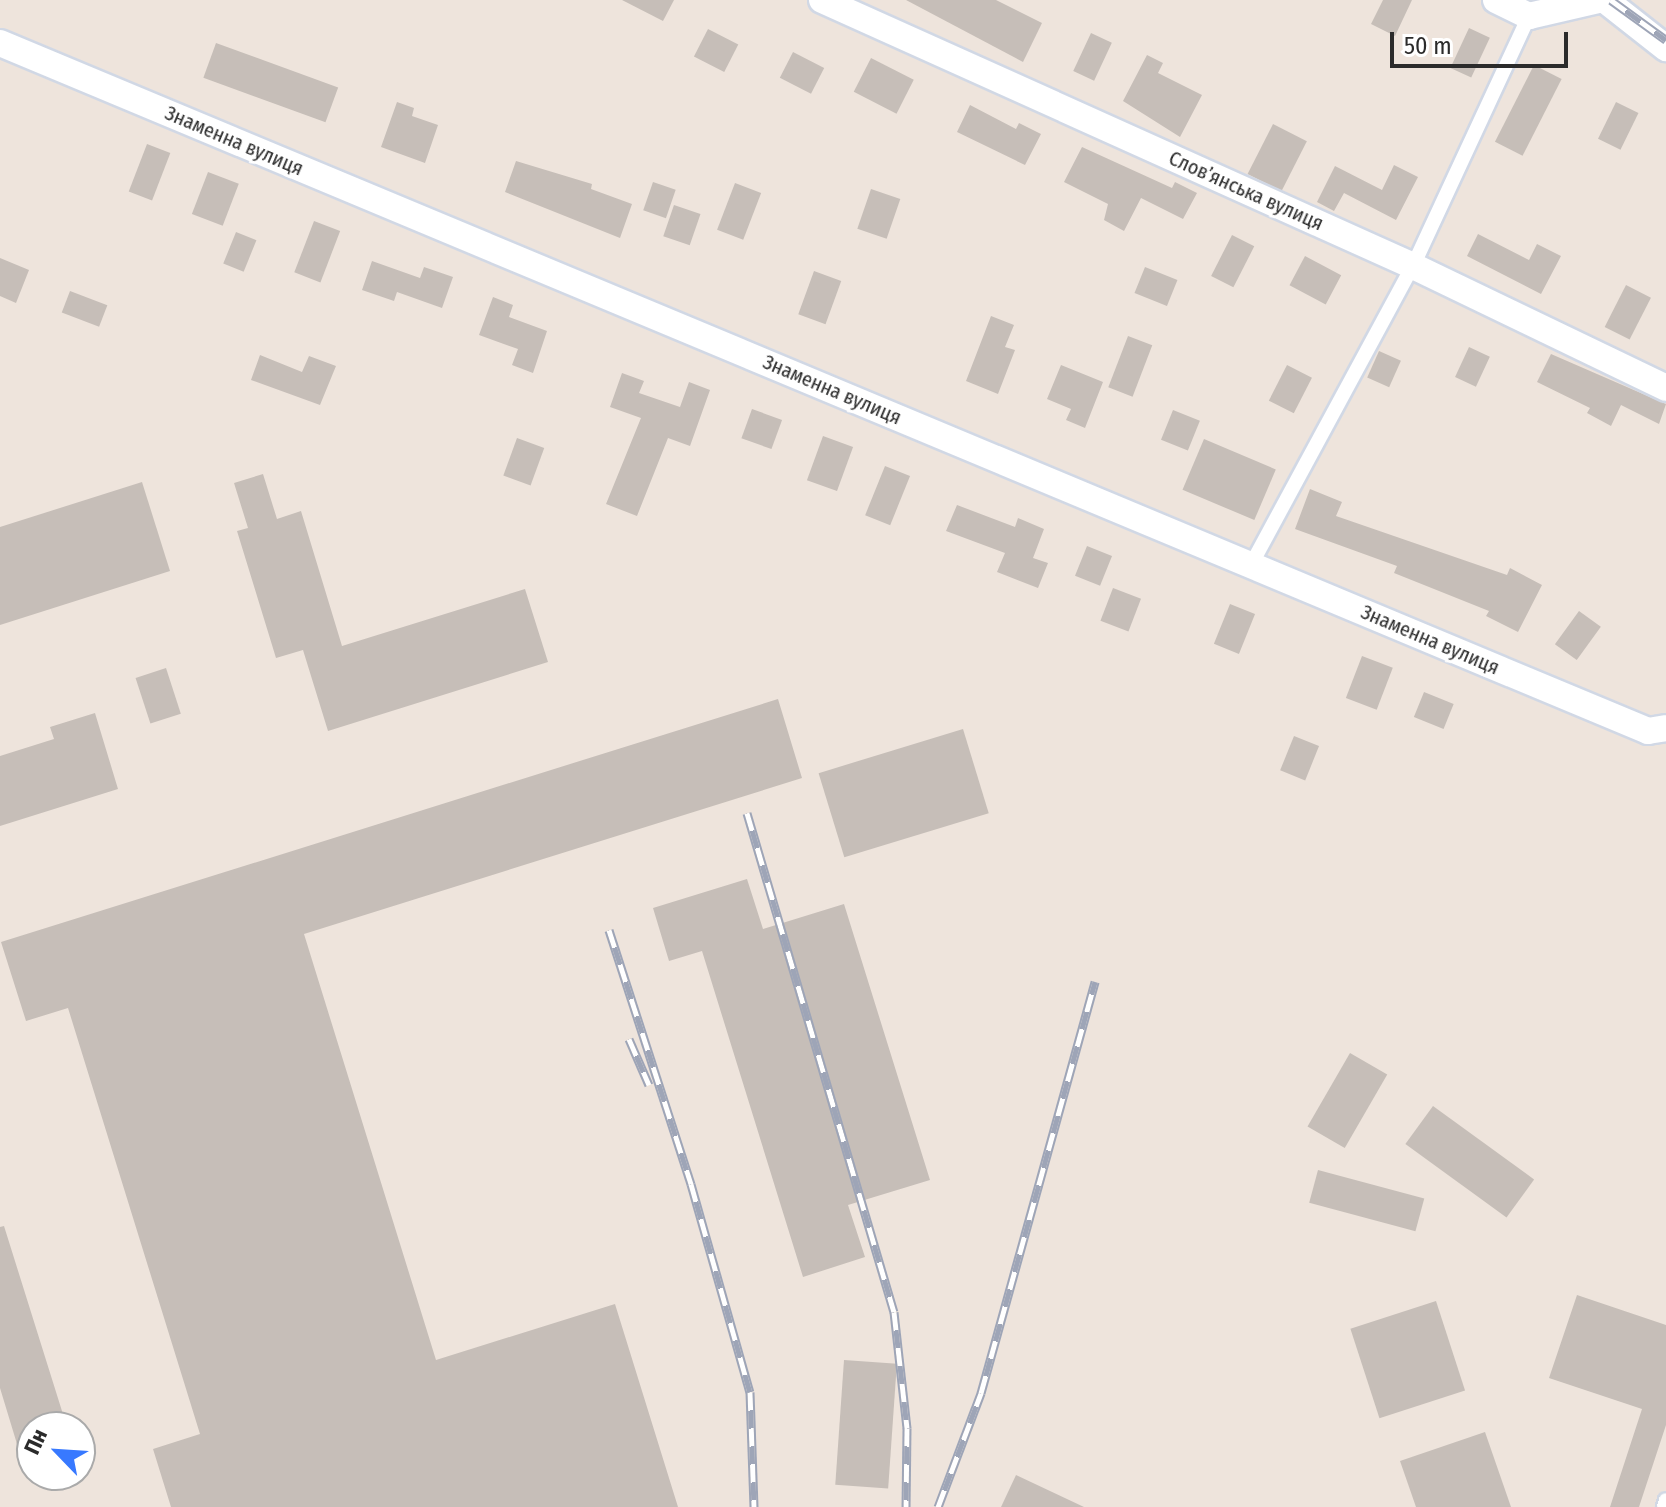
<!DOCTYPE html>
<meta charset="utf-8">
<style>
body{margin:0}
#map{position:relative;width:1666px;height:1507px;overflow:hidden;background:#eee4dc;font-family:"Fira Sans Condensed",sans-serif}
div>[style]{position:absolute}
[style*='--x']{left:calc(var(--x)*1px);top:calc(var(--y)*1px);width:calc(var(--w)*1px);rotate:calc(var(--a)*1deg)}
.building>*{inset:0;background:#c6beb8;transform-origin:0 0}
.roads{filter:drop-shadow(2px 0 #d1d8e5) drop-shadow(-2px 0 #d1d8e5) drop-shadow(0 2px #d1d8e5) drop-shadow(0 -2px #d1d8e5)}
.lane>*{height:14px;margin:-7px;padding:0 7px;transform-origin:7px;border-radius:7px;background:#fff}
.street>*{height:26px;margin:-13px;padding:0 13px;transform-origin:13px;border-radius:13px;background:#fff}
.rail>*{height:9px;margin-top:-4.5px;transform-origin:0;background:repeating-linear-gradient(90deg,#fff 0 18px,#9ea5b7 0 36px);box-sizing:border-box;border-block:2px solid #9ea5b7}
span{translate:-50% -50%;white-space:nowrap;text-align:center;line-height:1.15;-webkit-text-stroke:6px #fff;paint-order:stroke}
.street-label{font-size:20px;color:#2b2b2b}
.north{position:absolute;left:16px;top:1411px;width:80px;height:80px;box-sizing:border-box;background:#fff;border:2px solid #aaa;border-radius:50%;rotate:295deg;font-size:22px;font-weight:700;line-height:32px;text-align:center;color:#2b2b2b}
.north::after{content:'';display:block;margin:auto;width:28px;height:36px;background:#3879ff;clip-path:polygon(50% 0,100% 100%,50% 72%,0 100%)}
.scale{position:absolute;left:1390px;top:32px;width:178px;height:36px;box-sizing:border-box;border:4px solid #2b2b2b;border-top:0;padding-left:10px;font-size:24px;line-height:28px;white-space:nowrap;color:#2b2b2b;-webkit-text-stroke:6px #fff;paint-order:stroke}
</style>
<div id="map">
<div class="building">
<div style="clip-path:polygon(622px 0,674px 0,663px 21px)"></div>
<div style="clip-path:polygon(906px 0,996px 0,1042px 23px,1023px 62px)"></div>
<div style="clip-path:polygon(1383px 0,1412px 0,1395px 36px,1371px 24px)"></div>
<div style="left:1469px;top:28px;width:23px;height:44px;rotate:25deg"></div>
<div style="left:708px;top:29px;width:34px;height:31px;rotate:27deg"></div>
<div style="left:1091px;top:33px;width:23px;height:42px;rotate:25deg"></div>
<div style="left:216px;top:43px;width:130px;height:37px;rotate:20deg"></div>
<div style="left:793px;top:52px;width:35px;height:29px;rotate:27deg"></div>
<div style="clip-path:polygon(1147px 55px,1163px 63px,1158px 73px,1202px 95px,1180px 137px,1123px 101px)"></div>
<div style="left:871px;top:58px;width:48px;height:38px;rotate:27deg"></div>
<div style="left:1534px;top:65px;width:31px;height:86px;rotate:27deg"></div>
<div style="clip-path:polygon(397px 102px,414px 108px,412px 116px,438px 125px,425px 163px,381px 147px)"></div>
<div style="left:1616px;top:102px;width:25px;height:41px;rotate:26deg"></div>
<div style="clip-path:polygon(970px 105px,1016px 129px,1019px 123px,1041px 134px,1025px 165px,957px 132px)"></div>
<div style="left:1273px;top:124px;width:38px;height:56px;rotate:27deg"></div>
<div style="left:147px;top:144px;width:25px;height:51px;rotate:21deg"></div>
<div style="clip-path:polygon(1082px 147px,1172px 188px,1175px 182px,1197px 193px,1183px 219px,1141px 198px,1124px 231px,1104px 220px,1108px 204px,1064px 182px)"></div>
<div style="clip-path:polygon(516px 161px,592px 184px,591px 189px,632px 204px,620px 238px,505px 192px)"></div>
<div style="clip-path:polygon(1394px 165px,1418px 177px,1396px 220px,1344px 193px,1334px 211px,1317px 202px,1335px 166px,1382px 190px)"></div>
<div style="left:208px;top:172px;width:33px;height:45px;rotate:21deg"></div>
<div style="left:653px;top:182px;width:24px;height:30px;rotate:19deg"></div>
<div style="left:735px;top:183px;width:28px;height:50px;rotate:21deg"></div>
<div style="left:871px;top:189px;width:31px;height:42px;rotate:19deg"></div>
<div style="left:674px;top:205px;width:28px;height:33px;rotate:19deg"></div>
<div style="left:314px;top:221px;width:28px;height:55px;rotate:21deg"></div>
<div style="left:236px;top:232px;width:22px;height:34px;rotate:22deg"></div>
<div style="clip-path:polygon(1478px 234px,1529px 260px,1537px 244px,1561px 256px,1541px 294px,1467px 256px)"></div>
<div style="left:1232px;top:235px;width:25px;height:46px;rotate:27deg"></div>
<div style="left:1305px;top:256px;width:41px;height:33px;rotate:28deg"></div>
<div style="clip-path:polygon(0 258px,29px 270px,16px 303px,0 296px)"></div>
<div style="clip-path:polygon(372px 261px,420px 278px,424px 267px,453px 277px,442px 308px,397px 292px,394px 301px,362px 290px)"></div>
<div style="left:1145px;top:267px;width:35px;height:28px;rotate:22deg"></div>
<div style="left:814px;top:271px;width:29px;height:46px;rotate:20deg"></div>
<div style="left:1626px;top:285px;width:28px;height:47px;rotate:27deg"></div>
<div style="left:70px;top:291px;width:40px;height:23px;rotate:21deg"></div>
<div style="clip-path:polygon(493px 297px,513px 305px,509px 317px,547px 331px,533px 373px,512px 365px,518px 349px,479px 335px)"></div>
<div style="clip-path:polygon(991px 316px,1014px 325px,1005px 347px,1015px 350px,998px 394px,966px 381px)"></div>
<div style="left:1128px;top:336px;width:26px;height:55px;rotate:21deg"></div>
<div style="left:1469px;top:347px;width:23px;height:33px;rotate:25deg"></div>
<div style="left:1379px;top:351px;width:24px;height:29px;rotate:24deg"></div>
<div style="clip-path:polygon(1551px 354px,1666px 404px,1659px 424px,1621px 405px,1611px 426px,1587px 413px,1590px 408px,1537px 382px)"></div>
<div style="clip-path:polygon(260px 355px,302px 372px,309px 356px,336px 366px,320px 405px,251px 380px)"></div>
<div style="clip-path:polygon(1061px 365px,1103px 382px,1085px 428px,1066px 420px,1071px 409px,1047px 399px)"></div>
<div style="left:1287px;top:365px;width:28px;height:40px;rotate:27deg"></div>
<div style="clip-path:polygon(622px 373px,644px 381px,639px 393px,680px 407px,689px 382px,710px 390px,690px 446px,668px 438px,637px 516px,606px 504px,641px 418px,610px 407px)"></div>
<div style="left:752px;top:409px;width:32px;height:31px;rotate:20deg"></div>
<div style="left:1173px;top:410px;width:29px;height:32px;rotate:22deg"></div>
<div style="left:823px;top:436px;width:32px;height:47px;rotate:20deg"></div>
<div style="left:517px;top:438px;width:29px;height:40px;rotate:20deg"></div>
<div style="left:1204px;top:439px;width:78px;height:55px;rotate:23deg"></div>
<div style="left:885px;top:466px;width:27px;height:53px;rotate:22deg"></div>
<div style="clip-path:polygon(263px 474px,277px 519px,301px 511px,342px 646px,525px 589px,548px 662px,328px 731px,303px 650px,276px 658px,237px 531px,248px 528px,234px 483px)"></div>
<div style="clip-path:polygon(142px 482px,170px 571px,0 625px,0 527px)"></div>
<div style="clip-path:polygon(1310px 489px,1342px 502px,1336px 516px,1507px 575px,1510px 568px,1542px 585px,1518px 632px,1486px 616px,1489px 611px,1394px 573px,1397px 566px,1295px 529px)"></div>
<div style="clip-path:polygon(957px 505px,1015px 527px,1018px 518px,1044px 529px,1033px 558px,1048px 563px,1038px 588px,997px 572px,1005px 553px,946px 531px)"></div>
<div style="left:1087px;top:546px;width:27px;height:32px;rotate:22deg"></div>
<div style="left:1113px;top:588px;width:30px;height:35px;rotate:21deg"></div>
<div style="left:1230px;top:604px;width:27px;height:43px;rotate:22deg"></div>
<div style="left:1579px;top:611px;width:27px;height:41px;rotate:36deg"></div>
<div style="left:1362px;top:656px;width:33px;height:45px;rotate:21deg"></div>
<div style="left:166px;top:668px;width:48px;height:32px;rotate:72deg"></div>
<div style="left:1424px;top:692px;width:32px;height:27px;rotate:22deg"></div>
<div style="clip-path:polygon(778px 699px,802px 778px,304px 934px,436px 1360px,615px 1304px,678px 1507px,171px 1507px,153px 1449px,200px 1434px,68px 1008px,26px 1021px,1px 942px)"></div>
<div style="clip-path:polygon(95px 713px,118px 789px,0 826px,0 756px,54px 739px,50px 727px)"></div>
<div style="left:963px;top:729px;width:88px;height:151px;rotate:73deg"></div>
<div style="left:1294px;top:736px;width:27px;height:37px;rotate:22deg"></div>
<div style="clip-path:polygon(747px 879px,763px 929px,844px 904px,930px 1180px,848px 1205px,865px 1257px,803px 1277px,702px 951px,669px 961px,653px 908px)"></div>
<div style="left:1350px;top:1053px;width:43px;height:85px;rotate:30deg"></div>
<div style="left:1433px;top:1106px;width:125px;height:47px;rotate:36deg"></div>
<div style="left:1318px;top:1170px;width:110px;height:34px;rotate:15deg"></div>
<div style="clip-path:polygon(4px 1226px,67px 1427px,32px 1427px,32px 1477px,27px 1477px,0 1388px,0 1227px)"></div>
<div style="clip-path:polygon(1577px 1295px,1666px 1325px,1666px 1425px,1639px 1507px,1610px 1507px,1642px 1409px,1549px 1378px)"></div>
<div style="left:1436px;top:1301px;width:94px;height:90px;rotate:72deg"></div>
<div style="left:844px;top:1360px;width:53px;height:125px;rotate:4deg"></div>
<div style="clip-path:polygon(1485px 1432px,1511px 1507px,1416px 1507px,1400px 1461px)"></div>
<div style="clip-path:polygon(1016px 1475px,1084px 1507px,1001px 1507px)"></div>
</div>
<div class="roads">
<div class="lane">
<div style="--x:1251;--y:565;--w:340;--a:-61.6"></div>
<div style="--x:1413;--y:266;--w:276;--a:-65.1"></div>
<div style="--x:1664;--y:1507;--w:7;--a:-74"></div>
</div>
<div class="street">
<div style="--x:822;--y:0;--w:648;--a:24.23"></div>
<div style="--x:1413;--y:266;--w:281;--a:25.7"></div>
<div style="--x:1496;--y:0;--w:37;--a:26"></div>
<div style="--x:1529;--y:16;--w:72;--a:-12.9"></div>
<div style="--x:1605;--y:0;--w:78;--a:38.2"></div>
<div style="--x:0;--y:43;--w:1786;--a:22.66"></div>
<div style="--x:1648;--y:731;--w:18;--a:-9"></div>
</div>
</div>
<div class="rail">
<div style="--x:1611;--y:0;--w:68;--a:36"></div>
<div style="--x:747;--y:813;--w:520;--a:73.59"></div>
<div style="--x:894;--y:1312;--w:117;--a:83.6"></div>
<div style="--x:907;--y:1428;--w:79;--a:90.7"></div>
<div style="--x:609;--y:930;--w:267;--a:72.1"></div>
<div style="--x:691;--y:1184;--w:216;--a:74.2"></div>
<div style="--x:750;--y:1392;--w:115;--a:88"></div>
<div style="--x:629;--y:1039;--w:50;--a:66.5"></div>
<div style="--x:938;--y:1507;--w:122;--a:-69.3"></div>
<div style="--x:981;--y:1393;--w:427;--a:-74.5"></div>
</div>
<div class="street-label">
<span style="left:234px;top:141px;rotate:23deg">Знаменна вулиця</span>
<span style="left:1246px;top:191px;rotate:24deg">Слов’янська вулиця</span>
<span style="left:832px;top:390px;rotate:23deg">Знаменна вулиця</span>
<span style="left:1430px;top:640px;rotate:23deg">Знаменна вулиця</span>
</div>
<div class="north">Пн</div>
<div class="scale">50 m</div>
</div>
